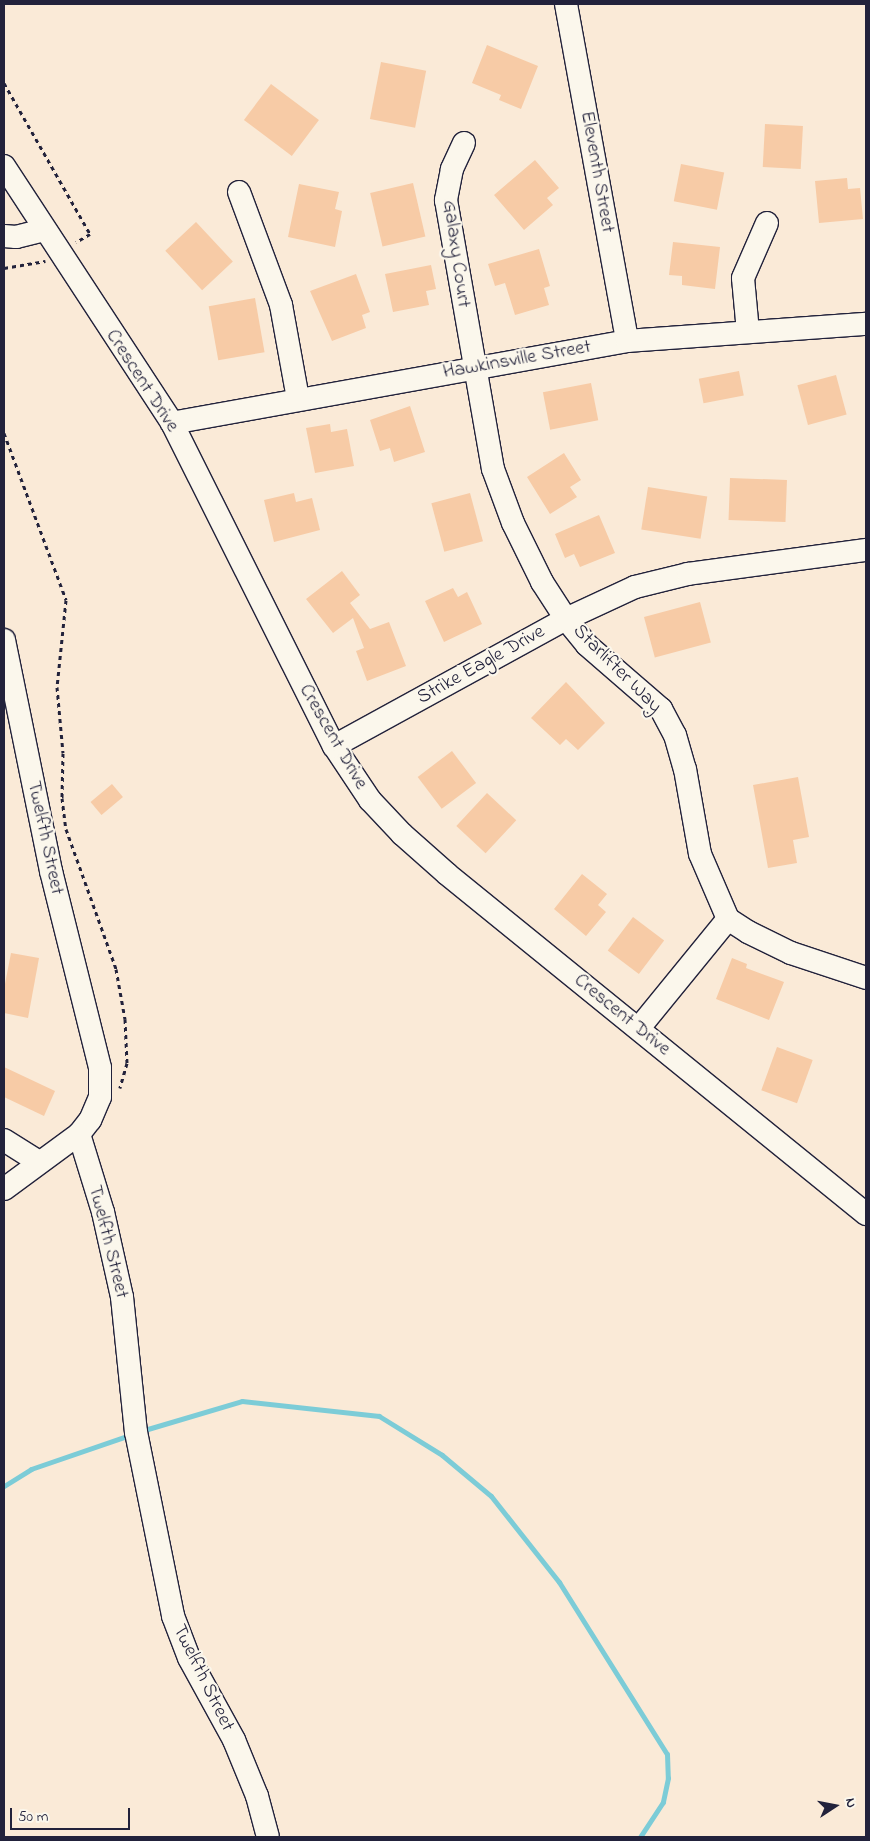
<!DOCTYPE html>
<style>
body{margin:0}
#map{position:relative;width:870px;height:1841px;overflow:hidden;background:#faead7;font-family:"Indie Flower",sans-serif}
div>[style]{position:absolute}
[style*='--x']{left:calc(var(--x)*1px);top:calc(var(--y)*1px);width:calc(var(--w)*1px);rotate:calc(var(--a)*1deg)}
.stream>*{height:5px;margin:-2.5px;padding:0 2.5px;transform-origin:2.5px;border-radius:2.5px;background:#7cccd7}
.building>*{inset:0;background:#f7cba6;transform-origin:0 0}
.path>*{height:3px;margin-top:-1.5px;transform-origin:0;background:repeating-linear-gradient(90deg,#22223b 0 4px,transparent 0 8px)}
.roads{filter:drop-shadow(1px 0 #22223b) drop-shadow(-1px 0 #22223b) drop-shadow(0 1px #22223b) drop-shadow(0 -1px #22223b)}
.minor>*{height:22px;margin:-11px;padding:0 11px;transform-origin:11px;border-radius:11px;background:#fbf7ec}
span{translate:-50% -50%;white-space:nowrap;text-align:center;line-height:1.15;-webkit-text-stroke:4.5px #fbf7ec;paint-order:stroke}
.street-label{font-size:20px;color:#22223b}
.frame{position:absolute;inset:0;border:5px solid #22223b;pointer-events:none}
.north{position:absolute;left:810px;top:1781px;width:50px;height:50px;-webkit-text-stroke:4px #fbf7ec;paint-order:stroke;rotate:79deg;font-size:14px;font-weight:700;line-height:20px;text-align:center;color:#22223b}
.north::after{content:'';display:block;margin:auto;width:18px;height:22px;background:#22223b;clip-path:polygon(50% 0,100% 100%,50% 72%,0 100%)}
.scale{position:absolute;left:10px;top:1808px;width:120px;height:22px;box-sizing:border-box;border:2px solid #22223b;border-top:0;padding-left:6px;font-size:15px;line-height:18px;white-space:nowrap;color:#22223b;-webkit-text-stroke:4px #fbf7ec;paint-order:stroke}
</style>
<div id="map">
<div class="stream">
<div style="--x:141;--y:1431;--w:105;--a:-16.5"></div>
<div style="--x:242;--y:1401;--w:138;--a:6.2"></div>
<div style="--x:379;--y:1416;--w:74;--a:31.8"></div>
<div style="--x:442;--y:1455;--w:64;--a:39.9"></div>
<div style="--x:491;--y:1496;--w:110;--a:51.7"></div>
<div style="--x:559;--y:1582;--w:203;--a:57.9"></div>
<div style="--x:667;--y:1754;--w:24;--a:88"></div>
<div style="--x:668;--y:1778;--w:25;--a:102"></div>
<div style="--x:663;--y:1802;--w:42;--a:123.3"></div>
<div style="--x:4;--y:1486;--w:32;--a:-32"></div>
<div style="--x:31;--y:1469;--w:105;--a:-19"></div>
</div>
<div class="building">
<div style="clip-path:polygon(487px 45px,538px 66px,521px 109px,499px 100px,501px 95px,472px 83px)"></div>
<div style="left:381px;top:62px;width:46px;height:58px;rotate:11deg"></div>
<div style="left:271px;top:84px;width:60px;height:45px;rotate:37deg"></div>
<div style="left:765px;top:124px;width:38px;height:43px;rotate:3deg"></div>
<div style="clip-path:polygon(535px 160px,559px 188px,547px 198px,553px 205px,524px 230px,494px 195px)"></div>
<div style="left:681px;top:164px;width:44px;height:38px;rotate:11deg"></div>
<div style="clip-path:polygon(847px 178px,848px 189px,860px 188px,863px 219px,819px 223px,815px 181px)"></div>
<div style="left:413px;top:183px;width:55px;height:44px;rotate:77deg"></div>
<div style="clip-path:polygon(299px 184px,339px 192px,335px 209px,342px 211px,335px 247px,288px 237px)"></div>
<div style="left:196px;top:222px;width:54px;height:42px;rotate:47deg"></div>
<div style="clip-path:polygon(673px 242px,720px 247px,715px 289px,682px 285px,682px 276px,669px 275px)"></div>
<div style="clip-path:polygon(539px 249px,550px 286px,544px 288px,549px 305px,515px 315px,505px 283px,495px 286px,488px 264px)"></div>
<div style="clip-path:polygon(431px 265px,436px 289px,426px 291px,429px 305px,393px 312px,385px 274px)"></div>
<div style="clip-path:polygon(356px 274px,370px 312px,362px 315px,366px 328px,332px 341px,310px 291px)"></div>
<div style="left:255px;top:298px;width:55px;height:47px;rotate:80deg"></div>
<div style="left:739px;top:371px;width:25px;height:41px;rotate:79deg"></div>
<div style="left:836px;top:375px;width:41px;height:40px;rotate:75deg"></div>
<div style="left:591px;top:383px;width:38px;height:49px;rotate:79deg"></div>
<div style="clip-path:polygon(410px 406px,425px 452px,394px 462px,390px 448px,380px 451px,370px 420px)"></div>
<div style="clip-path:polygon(330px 424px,331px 432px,347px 429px,354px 466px,315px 473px,306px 428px)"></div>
<div style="clip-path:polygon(564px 453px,581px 480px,570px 487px,577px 497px,550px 514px,527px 477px)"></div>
<div style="left:730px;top:478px;width:57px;height:42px;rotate:2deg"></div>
<div style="left:648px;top:487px;width:60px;height:43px;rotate:9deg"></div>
<div style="clip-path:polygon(294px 493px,296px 502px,312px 498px,320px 530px,274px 542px,264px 500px)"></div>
<div style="left:470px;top:493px;width:50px;height:40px;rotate:75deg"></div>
<div style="clip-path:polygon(599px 515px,615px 553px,580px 567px,574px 554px,565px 558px,555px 534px)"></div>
<div style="clip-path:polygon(342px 571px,360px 595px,350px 603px,370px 629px,389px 622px,406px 666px,367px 681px,356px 651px,364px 648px,353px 618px,333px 633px,306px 599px)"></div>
<div style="clip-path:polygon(453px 588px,458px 597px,467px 592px,482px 624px,444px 642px,425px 601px)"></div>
<div style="left:700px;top:602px;width:42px;height:58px;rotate:75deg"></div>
<div style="clip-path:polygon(566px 682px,605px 723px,578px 750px,566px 739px,560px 745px,531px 718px)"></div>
<div style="left:452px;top:751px;width:40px;height:43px;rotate:53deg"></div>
<div style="clip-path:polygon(798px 777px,809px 837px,793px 840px,797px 863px,768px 868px,753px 785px)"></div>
<div style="left:112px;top:784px;width:17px;height:28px;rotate:50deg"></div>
<div style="left:487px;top:793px;width:40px;height:45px;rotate:43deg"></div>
<div style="clip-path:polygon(582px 874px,607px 894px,598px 905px,606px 912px,586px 936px,554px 909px)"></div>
<div style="left:633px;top:917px;width:39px;height:42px;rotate:37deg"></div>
<div style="clip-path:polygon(11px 953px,39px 958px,28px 1018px,4px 1013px,4px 989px)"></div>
<div style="clip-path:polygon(732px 958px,747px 964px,746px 968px,784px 982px,769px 1020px,716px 999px)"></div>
<div style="left:777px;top:1047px;width:38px;height:46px;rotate:20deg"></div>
<div style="clip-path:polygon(4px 1067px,55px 1091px,44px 1116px,4px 1097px)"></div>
</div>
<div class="path">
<div style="--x:4;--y:83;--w:174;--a:60.3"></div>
<div style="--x:90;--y:234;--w:16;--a:150"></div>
<div style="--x:4;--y:268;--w:42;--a:-9.7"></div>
<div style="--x:4;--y:433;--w:178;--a:69.6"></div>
<div style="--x:66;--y:600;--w:87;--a:95.9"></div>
<div style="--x:57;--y:687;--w:66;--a:84.8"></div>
<div style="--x:63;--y:753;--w:45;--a:91.3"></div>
<div style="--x:62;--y:798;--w:31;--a:83"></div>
<div style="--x:66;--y:829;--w:149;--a:70.3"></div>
<div style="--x:116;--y:969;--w:51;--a:79.8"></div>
<div style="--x:125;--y:1019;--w:44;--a:87.4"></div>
<div style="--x:127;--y:1063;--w:26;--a:106"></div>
</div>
<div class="roads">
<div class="minor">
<div style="--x:566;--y:4;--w:342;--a:79.7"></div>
<div style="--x:464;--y:143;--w:29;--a:115"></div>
<div style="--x:452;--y:169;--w:32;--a:101"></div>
<div style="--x:446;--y:200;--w:273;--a:80.1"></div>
<div style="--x:493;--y:469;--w:58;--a:69.7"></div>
<div style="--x:513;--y:523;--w:66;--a:63.8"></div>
<div style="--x:542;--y:582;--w:44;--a:57"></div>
<div style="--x:566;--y:619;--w:33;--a:51"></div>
<div style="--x:587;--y:645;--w:98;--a:40.9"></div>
<div style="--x:661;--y:709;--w:30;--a:62"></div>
<div style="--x:675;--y:735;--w:35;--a:74"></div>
<div style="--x:685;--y:769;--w:86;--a:80"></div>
<div style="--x:700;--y:854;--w:71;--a:66.7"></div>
<div style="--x:728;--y:919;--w:24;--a:33"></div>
<div style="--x:748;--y:932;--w:48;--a:26"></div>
<div style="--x:791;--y:953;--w:79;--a:18.4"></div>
<div style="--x:4;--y:166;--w:307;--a:56.8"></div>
<div style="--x:172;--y:423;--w:361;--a:63.4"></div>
<div style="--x:334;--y:746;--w:65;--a:56.3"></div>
<div style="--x:370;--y:800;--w:47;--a:46.7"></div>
<div style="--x:402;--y:834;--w:60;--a:41.6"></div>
<div style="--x:447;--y:874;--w:540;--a:39.06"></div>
<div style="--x:239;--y:192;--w:121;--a:69.6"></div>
<div style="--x:281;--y:305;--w:96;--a:79.7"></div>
<div style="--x:4;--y:236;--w:12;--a:5"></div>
<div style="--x:16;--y:237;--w:29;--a:-14"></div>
<div style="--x:748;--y:332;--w:54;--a:-95.3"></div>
<div style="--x:743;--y:278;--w:60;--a:-66.4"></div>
<div style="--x:172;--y:423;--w:462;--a:-10.2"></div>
<div style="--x:627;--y:341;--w:240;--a:-4.1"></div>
<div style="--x:4;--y:640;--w:236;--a:78.5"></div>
<div style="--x:51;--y:871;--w:203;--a:76"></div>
<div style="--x:100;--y:1068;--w:29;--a:90"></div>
<div style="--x:100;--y:1097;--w:25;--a:113"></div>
<div style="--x:90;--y:1120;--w:18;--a:128"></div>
<div style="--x:79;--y:1134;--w:93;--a:143.7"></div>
<div style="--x:334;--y:746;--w:264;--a:-28.7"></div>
<div style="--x:566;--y:619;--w:76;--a:-24.9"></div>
<div style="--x:635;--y:587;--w:55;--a:-13.8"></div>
<div style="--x:688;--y:574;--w:180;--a:-7.7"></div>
<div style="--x:639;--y:1028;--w:141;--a:-50.8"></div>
<div style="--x:79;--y:1134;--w:82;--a:72.9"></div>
<div style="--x:103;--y:1212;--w:87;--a:77.4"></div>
<div style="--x:122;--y:1297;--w:136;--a:84.1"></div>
<div style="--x:136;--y:1432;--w:188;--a:78.6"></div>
<div style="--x:173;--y:1616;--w:45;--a:69.1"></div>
<div style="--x:189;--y:1658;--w:94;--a:61.2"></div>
<div style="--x:234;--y:1740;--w:61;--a:67.7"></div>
<div style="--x:257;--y:1796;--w:42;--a:75"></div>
<div style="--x:4;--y:1140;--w:41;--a:32.2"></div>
</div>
</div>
<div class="street-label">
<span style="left:597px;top:172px;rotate:80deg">Eleventh Street</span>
<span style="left:456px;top:254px;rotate:82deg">Galaxy Court</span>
<span style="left:517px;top:360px;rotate:-10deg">Hawkinsville Street</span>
<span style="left:142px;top:381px;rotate:57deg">Crescent Drive</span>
<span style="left:481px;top:665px;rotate:-29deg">Strike Eagle Drive</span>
<span style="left:617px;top:669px;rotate:45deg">Starlifter Way</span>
<span style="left:333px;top:737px;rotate:60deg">Crescent Drive</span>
<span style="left:45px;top:838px;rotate:78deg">Twelfth Street</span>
<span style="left:622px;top:1015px;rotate:39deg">Crescent Drive</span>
<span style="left:108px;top:1242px;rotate:76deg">Twelfth Street</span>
<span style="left:203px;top:1678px;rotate:64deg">Twelfth Street</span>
</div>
<div class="frame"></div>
<div class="north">N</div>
<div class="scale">50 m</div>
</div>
